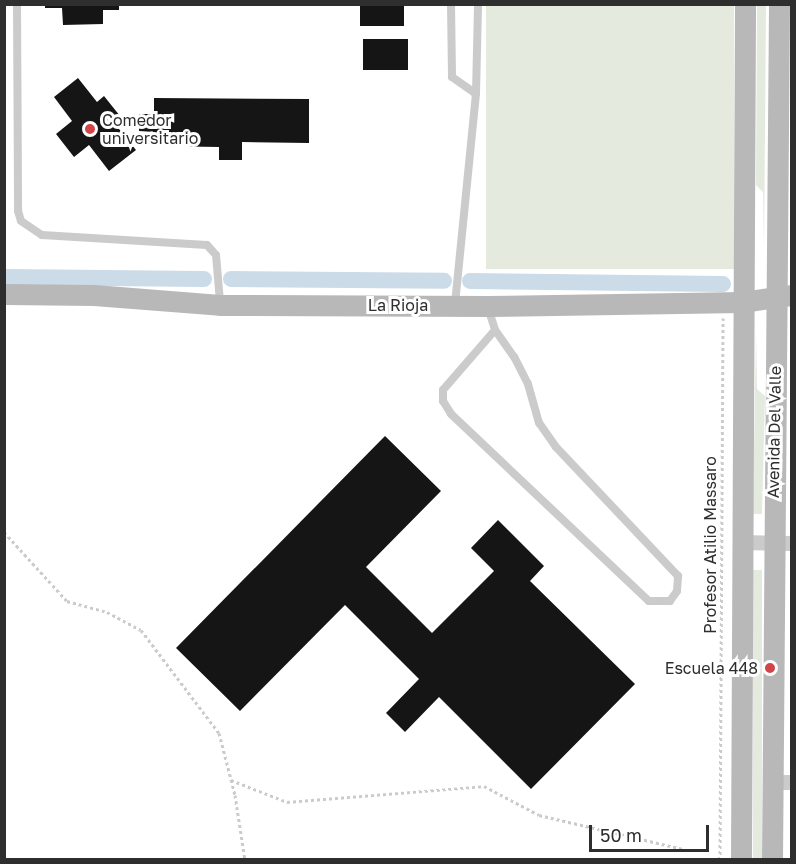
<!DOCTYPE html>
<style>
body{margin:0}
#map{position:relative;width:796px;height:864px;overflow:hidden;background:#fff;font-family:"Golos Text",sans-serif}
div>[style]{position:absolute}
[style*='--x']{left:calc(var(--x)*1px);top:calc(var(--y)*1px);width:calc(var(--w)*1px);rotate:calc(var(--a)*1deg)}
.green>*{inset:0;background:#e4eade;transform-origin:0 0}
.canal>*{height:16px;margin:-8px;padding:0 8px;transform-origin:8px;border-radius:8px;background:#ccdbe8}
.building>*{inset:0;background:#151515;transform-origin:0 0}
.path>*{height:3px;margin-top:-1.5px;transform-origin:0;background:repeating-linear-gradient(90deg,#cbcbcb 0 3px,transparent 0 6px)}
.lane>*{height:8px;margin:-4px;padding:0 4px;transform-origin:4px;border-radius:4px;background:#cbcbcb}
.street>*{height:15px;margin:-7.5px;padding:0 7.5px;transform-origin:7.5px;border-radius:7.5px;background:#cbcbcb}
.secondary>*{height:21px;margin:-10.5px;padding:0 10.5px;transform-origin:10.5px;border-radius:10.5px;background:#b8b8b8}
.dots>*{width:16px;height:16px;translate:-50% -50%;box-sizing:border-box;border:3px solid #fff;border-radius:50%}
span{translate:-50% -50%;white-space:nowrap;text-align:center;line-height:1.15;-webkit-text-stroke:6px #fff;paint-order:stroke}
.poi-label{font-size:16px;color:#2e2e2e}
.left{translate:0 -50%;text-align:left}
.right{translate:-100% -50%;text-align:right}
.street-label{font-size:16px;color:#2e2e2e}
.frame{position:absolute;inset:0;border:6px solid #2e2e2e;pointer-events:none}
.scale{position:absolute;left:589px;top:825px;width:120px;height:27px;box-sizing:border-box;border:3px solid #2e2e2e;border-top:0;padding-left:8px;font-size:18px;line-height:21px;white-space:nowrap;color:#2e2e2e;-webkit-text-stroke:4px #fff;paint-order:stroke}
</style>
<div id="map">
<div class="green">
<div style="left:486px;top:5px;width:248px;height:264px"></div>
<div style="clip-path:polygon(757px 5px,766px 5px,764px 250px,763px 192px,756px 185px)"></div>
<div style="clip-path:polygon(756px 331px,757px 389px,765px 396px,762px 514px,753px 514px)"></div>
<div style="left:753px;top:570px;width:9px;height:290px"></div>
</div>
<div class="canal">
<div style="--x:4;--y:277;--w:200;--a:0.6"></div>
<div style="--x:231;--y:279;--w:213;--a:0.5"></div>
<div style="--x:470;--y:281;--w:253;--a:0.7"></div>
</div>
<div class="building">
<div style="clip-path:polygon(45px 4px,119px 4px,119px 10px,103px 10px,103px 24px,63px 25px,62px 8px,45px 8px)"></div>
<div style="left:360px;top:4px;width:44px;height:22px"></div>
<div style="left:363px;top:39px;width:45px;height:31px"></div>
<div style="clip-path:polygon(78px 78px,97px 102px,104px 96px,120px 116px,115px 124px,136px 150px,109px 171px,89px 145px,74px 157px,56px 134px,72px 121px,54px 97px)"></div>
<div style="clip-path:polygon(154px 98px,309px 99px,309px 143px,242px 142px,242px 160px,219px 160px,219px 147px,154px 146px,154px 132px,139px 131px,139px 114px,154px 114px)"></div>
<div style="clip-path:polygon(385px 436px,441px 491px,366px 567px,432px 633px,494px 571px,471px 548px,498px 520px,544px 566px,530px 581px,635px 684px,531px 789px,439px 697px,405px 732px,386px 713px,419px 679px,345px 605px,240px 711px,176px 648px)"></div>
</div>
<div class="path">
<div style="--x:4;--y:532;--w:93;--a:47.6"></div>
<div style="--x:67;--y:601;--w:41;--a:15.4"></div>
<div style="--x:107;--y:612;--w:38;--a:28"></div>
<div style="--x:141;--y:630;--w:129;--a:52.9"></div>
<div style="--x:219;--y:733;--w:64;--a:75.5"></div>
<div style="--x:235;--y:795;--w:66;--a:81.3"></div>
<div style="--x:231;--y:780;--w:60;--a:21.4"></div>
<div style="--x:287;--y:802;--w:198;--a:-4.6"></div>
<div style="--x:484;--y:786;--w:62;--a:27.8"></div>
<div style="--x:539;--y:815;--w:148;--a:13.3"></div>
<div style="--x:720;--y:860;--w:542;--a:-89.68"></div>
</div>
<div class="lane">
<div style="--x:17;--y:4;--w:207;--a:89.7"></div>
<div style="--x:18;--y:211;--w:10;--a:73"></div>
<div style="--x:21;--y:221;--w:25;--a:34"></div>
<div style="--x:42;--y:235;--w:165;--a:3.5"></div>
<div style="--x:207;--y:245;--w:13;--a:48"></div>
<div style="--x:216;--y:255;--w:47;--a:85.1"></div>
<div style="--x:451;--y:4;--w:73;--a:89.2"></div>
<div style="--x:452;--y:77;--w:29;--a:35"></div>
<div style="--x:455;--y:304;--w:211;--a:-84.3"></div>
<div style="--x:476;--y:94;--w:90;--a:-88.7"></div>
<div style="--x:488;--y:308;--w:23;--a:72"></div>
<div style="--x:495;--y:330;--w:79;--a:130.9"></div>
<div style="--x:443;--y:390;--w:11;--a:90"></div>
<div style="--x:443;--y:401;--w:15;--a:58"></div>
<div style="--x:451;--y:414;--w:272;--a:43.4"></div>
<div style="--x:649;--y:601;--w:21;--a:0"></div>
<div style="--x:670;--y:601;--w:12;--a:-55"></div>
<div style="--x:677;--y:591;--w:15;--a:-86"></div>
<div style="--x:678;--y:576;--w:178;--a:-133.4"></div>
<div style="--x:556;--y:447;--w:29;--a:-125"></div>
<div style="--x:539;--y:423;--w:41;--a:-105.8"></div>
<div style="--x:528;--y:384;--w:30;--a:-117"></div>
<div style="--x:514;--y:357;--w:33;--a:-125"></div>
</div>
<div class="street">
<div style="--x:740;--y:542;--w:52;--a:1.1"></div>
<div style="--x:773;--y:782;--w:19;--a:0"></div>
</div>
<div class="secondary">
<div style="--x:4;--y:294;--w:90;--a:0.6"></div>
<div style="--x:94;--y:295;--w:126;--a:4.5"></div>
<div style="--x:220;--y:305;--w:267;--a:0.2"></div>
<div style="--x:487;--y:306;--w:255;--a:-0.9"></div>
<div style="--x:742;--y:302;--w:49;--a:-8.1"></div>
<div style="--x:741;--y:860;--w:856;--a:-89.73"></div>
<div style="--x:772;--y:860;--w:856;--a:-89.53"></div>
</div>
<div class="dots">
<div style="left:90px;top:129px;background:#d14548"></div>
<div style="left:770px;top:668px;background:#d14548"></div>
</div>
<div class="poi-label">
<span class="left" style="left:102px;top:129px">Comedor<br>universitario</span>
<span class="right" style="left:758px;top:668px">Escuela 448</span>
</div>
<div class="street-label">
<span style="left:398px;top:305px">La Rioja</span>
<span style="left:774px;top:432px;rotate:-89deg">Avenida Del Valle</span>
<span style="left:710px;top:545px;rotate:-90deg">Profesor Atilio Massaro</span>
</div>
<div class="frame"></div>
<div class="scale">50 m</div>
</div>
